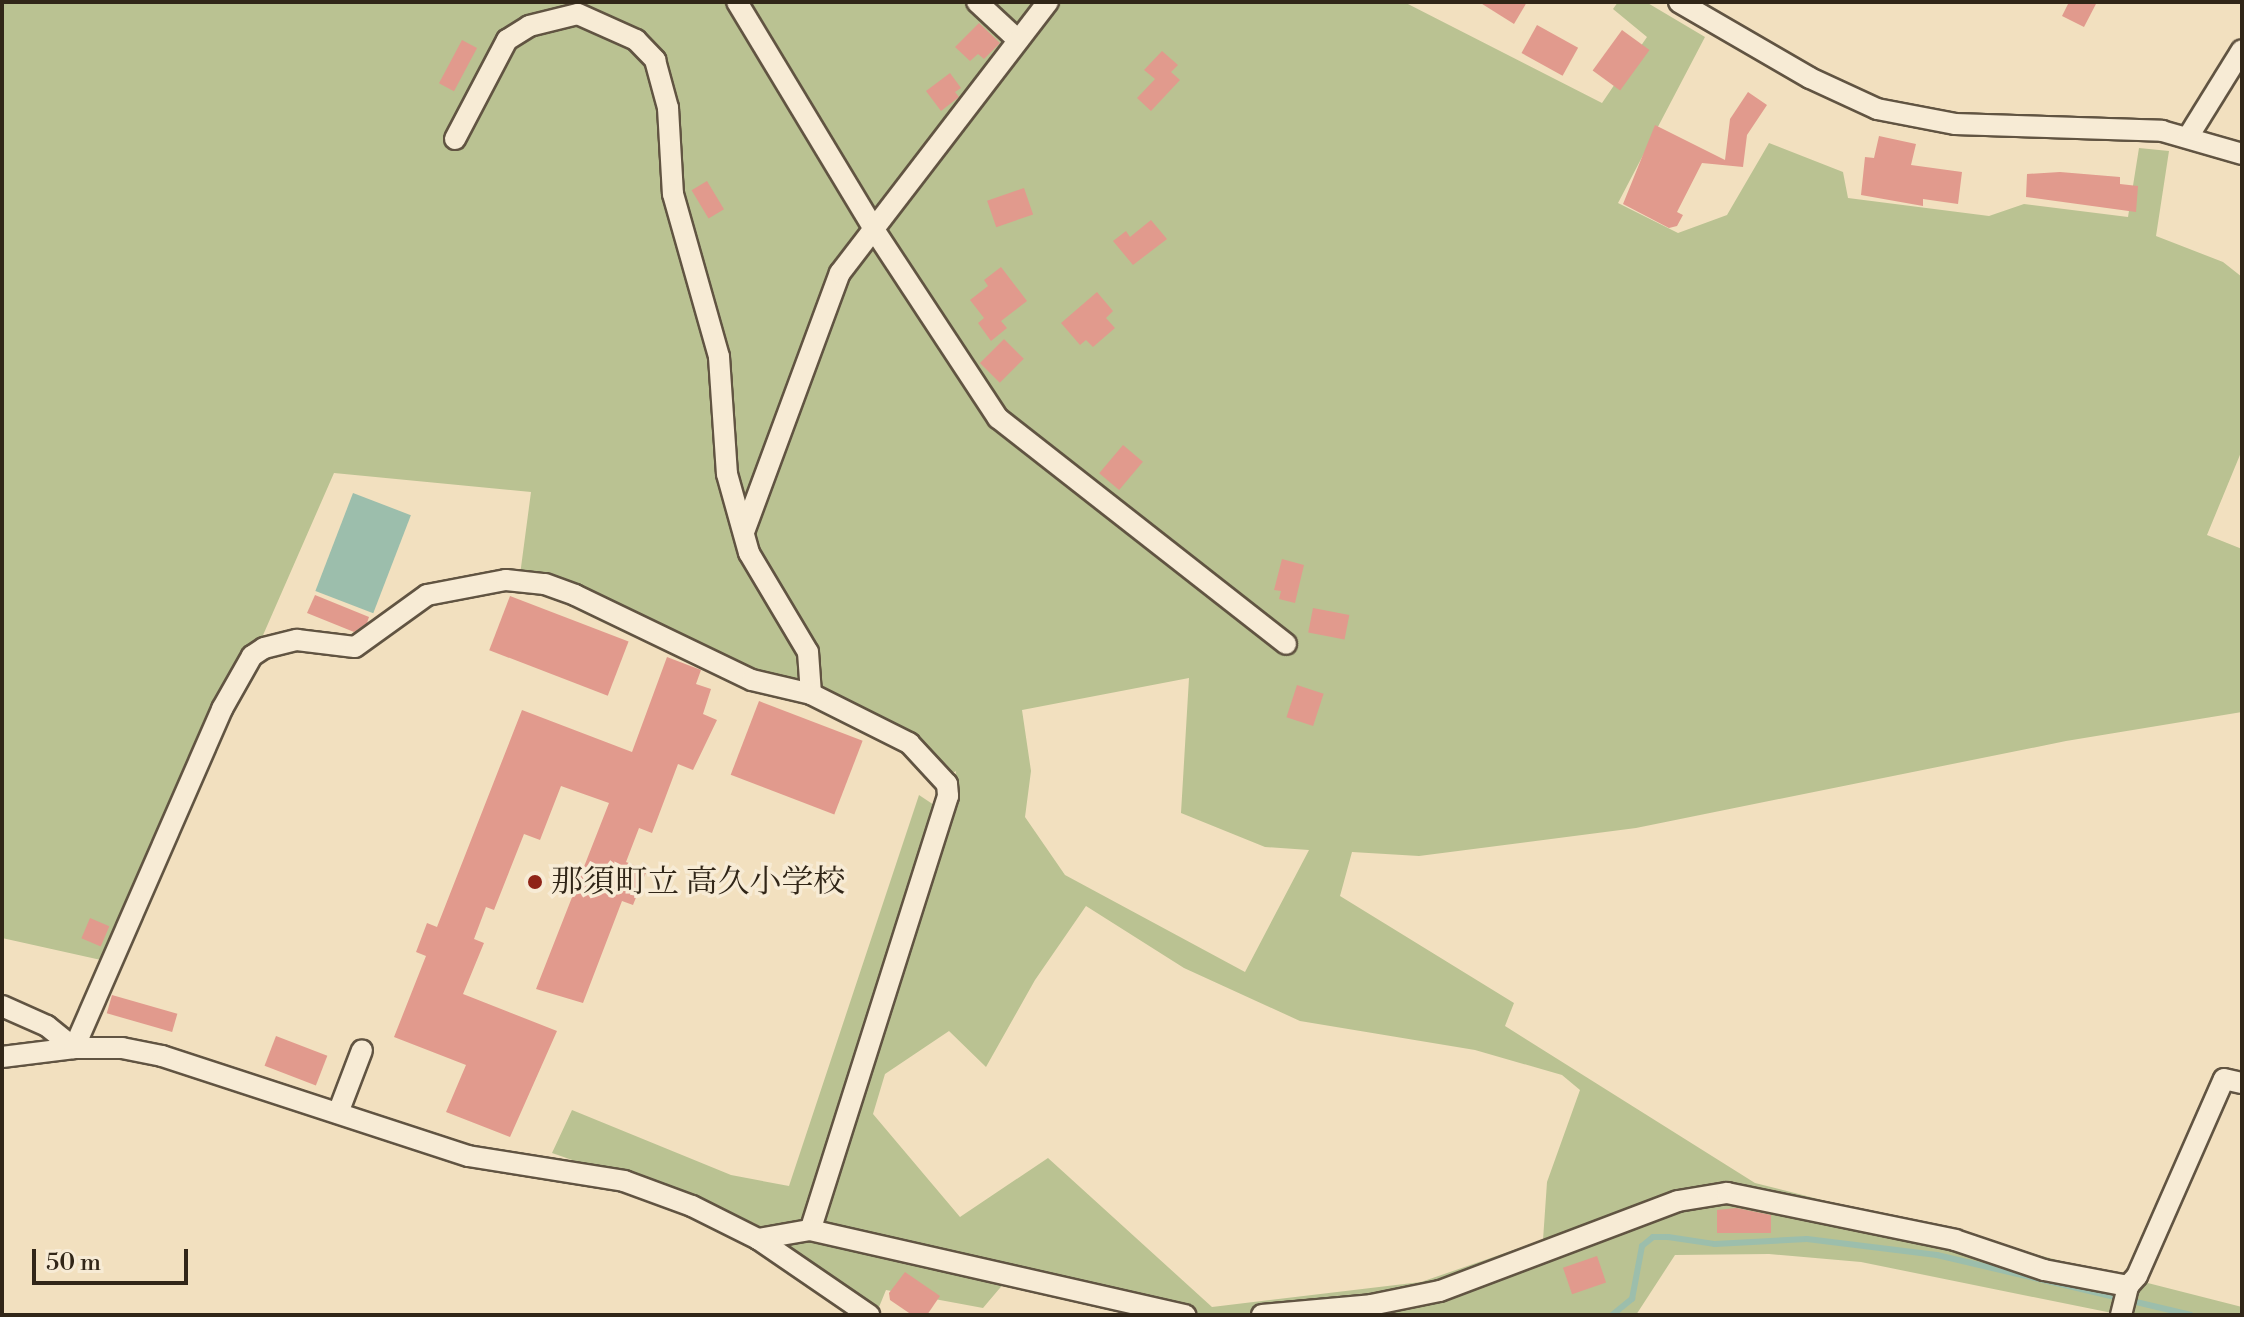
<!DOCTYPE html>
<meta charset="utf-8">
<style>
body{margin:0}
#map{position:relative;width:2244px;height:1317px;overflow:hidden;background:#f2e0bf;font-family:"Libre Bodoni","Noto Serif JP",serif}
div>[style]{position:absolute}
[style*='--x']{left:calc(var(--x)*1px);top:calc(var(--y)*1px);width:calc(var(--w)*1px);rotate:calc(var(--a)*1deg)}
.green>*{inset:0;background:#bac292}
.water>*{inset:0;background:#9cbeac;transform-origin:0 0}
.stream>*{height:6px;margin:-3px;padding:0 3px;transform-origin:3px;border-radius:3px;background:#9cbeac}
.building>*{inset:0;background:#e19a8d;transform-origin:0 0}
.roads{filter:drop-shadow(2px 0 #615442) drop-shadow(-2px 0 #615442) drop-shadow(0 2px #615442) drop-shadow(0 -2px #615442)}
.minor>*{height:20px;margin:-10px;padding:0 10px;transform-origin:10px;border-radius:10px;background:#f7ebd5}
.dots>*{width:22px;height:22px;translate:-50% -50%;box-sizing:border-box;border:4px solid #f7ebd5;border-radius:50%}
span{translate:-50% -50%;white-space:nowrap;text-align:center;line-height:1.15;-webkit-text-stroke:7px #f7ebd5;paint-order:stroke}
.poi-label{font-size:32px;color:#312618}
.left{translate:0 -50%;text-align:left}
.frame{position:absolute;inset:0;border:4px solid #312618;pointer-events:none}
.scale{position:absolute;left:32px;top:1249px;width:156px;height:36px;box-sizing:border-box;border:4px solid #312618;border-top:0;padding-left:10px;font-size:24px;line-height:28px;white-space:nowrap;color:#312618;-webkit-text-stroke:6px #f7ebd5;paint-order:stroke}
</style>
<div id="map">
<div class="green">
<div style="clip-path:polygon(evenodd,2px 2px,1404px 2px,1602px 103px,1647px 37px,1613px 9px,1618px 2px,1646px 2px,1705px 37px,1618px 203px,1678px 233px,1727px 215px,1769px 143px,1843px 172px,1848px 198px,1989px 216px,2024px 204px,2128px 217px,2139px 148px,2169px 151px,2156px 236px,2223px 262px,2242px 277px,2242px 450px,2207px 535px,2242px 549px,2242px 712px,2066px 741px,1636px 828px,1419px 856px,1352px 852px,1340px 896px,1514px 1003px,1505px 1026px,1755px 1183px,2242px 1307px,2242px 1315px,2122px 1315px,1861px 1262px,1769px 1254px,1675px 1255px,1636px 1315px,1149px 1315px,1090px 1306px,1005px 1282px,983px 1308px,886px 1290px,877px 1312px,754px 1223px,552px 1153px,572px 1110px,731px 1175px,789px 1186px,919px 795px,949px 815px,956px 771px,938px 783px,912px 752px,520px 575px,531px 492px,334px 473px,119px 964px,2px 938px,2px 2px,1189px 678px,1181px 813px,1265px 847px,1309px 850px,1245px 972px,1065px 875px,1025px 817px,1031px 771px,1022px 710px,1189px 678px,2px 2px,1086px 906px,1184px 968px,1300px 1021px,1475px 1050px,1562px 1075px,1580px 1090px,1547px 1182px,1543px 1240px,1421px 1282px,1212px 1307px,1048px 1158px,960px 1217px,873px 1114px,885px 1074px,949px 1031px,986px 1067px,1035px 980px,1086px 906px)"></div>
</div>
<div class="water">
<div style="left:353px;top:493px;width:62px;height:105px;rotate:21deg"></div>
</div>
<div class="stream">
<div style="--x:1612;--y:1315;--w:26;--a:-39"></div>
<div style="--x:1632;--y:1299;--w:54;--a:-79.3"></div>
<div style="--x:1642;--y:1246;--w:14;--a:-39"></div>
<div style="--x:1653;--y:1237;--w:15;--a:0"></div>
<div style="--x:1668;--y:1237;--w:48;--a:8.5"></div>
<div style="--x:1715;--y:1244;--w:92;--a:-3.1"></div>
<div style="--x:1807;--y:1239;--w:131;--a:7"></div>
<div style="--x:1937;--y:1255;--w:261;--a:13.3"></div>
</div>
<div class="building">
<div style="clip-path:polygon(1479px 2px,1527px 2px,1514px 24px)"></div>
<div style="clip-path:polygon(2069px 2px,2097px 2px,2084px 27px,2062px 16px)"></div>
<div style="clip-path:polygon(979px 23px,1000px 43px,984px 59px,978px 54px,970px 61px,955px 47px)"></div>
<div style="left:1537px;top:25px;width:47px;height:32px;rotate:29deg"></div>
<div style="left:1622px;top:30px;width:34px;height:50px;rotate:36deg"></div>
<div style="left:462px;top:40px;width:17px;height:49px;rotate:28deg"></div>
<div style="clip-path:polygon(1162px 51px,1178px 65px,1171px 72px,1180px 80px,1151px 111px,1137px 98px,1155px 79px,1144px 70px)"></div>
<div style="clip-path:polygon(950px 73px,961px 88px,955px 92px,959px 97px,941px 111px,926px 91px)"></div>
<div style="clip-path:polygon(1748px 92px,1767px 105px,1747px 135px,1743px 167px,1702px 163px,1677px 212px,1683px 215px,1677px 226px,1669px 228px,1623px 204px,1655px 125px,1725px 160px,1730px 119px)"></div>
<div style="clip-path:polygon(1879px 136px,1916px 144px,1911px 165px,1962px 172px,1958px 204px,1923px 199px,1923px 206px,1861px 195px,1865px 157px,1874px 158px)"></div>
<div style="clip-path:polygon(2060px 172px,2120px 177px,2120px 184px,2138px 186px,2136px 212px,2026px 197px,2027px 174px)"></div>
<div style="left:707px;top:181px;width:33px;height:18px;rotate:59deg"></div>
<div style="left:1024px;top:188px;width:28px;height:39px;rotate:71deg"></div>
<div style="clip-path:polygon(1151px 220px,1167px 239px,1133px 265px,1113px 241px,1126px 231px,1130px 237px)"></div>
<div style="clip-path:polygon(1001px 267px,1027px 301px,1001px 321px,1007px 328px,991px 341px,978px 323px,984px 318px,970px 300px,988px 286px,984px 280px)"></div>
<div style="clip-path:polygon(1097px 292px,1113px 311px,1106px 318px,1115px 328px,1093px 347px,1086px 340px,1080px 345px,1061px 323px)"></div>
<div style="left:1004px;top:339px;width:28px;height:34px;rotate:45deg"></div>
<div style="left:1123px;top:445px;width:26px;height:37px;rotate:40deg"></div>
<div style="clip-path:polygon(1282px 559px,1304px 565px,1295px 603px,1279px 599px,1281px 591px,1274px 590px)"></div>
<div style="clip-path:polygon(315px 595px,369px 617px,367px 623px,354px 632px,307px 613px)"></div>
<div style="left:510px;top:596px;width:127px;height:58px;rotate:21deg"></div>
<div style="left:1313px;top:608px;width:37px;height:25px;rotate:11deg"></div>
<div style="clip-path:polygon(667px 657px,701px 670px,696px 684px,711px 689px,703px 714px,717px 720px,693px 770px,678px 764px,652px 833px,639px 828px,626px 862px,647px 870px,633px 905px,622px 901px,583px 1003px,536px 989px,609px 803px,561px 786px,540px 840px,524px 834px,494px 910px,486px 907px,474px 939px,484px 943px,463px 994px,557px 1031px,510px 1137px,446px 1112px,466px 1065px,394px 1037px,426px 956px,416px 952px,427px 923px,437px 927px,522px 710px,632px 752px)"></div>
<div style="left:1297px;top:685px;width:28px;height:34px;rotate:18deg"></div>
<div style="left:759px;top:701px;width:111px;height:79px;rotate:21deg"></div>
<div style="left:90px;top:918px;width:21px;height:22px;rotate:23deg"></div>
<div style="left:112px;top:995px;width:68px;height:19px;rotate:16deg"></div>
<div style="left:276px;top:1036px;width:55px;height:32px;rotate:21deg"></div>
<div style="clip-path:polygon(1736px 1208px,1771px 1215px,1771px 1233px,1717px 1233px,1717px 1210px)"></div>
<div style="left:1597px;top:1256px;width:28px;height:36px;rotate:71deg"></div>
<div style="clip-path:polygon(905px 1272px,940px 1296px,927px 1315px,912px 1315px,890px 1300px,889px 1293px)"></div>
</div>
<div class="roads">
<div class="minor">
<div style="--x:737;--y:2;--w:267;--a:58.9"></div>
<div style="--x:875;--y:231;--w:224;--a:56.7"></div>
<div style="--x:998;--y:418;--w:366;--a:38.1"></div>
<div style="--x:977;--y:2;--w:56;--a:42.8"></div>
<div style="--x:1679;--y:2;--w:151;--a:30.1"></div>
<div style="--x:1810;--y:78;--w:74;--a:24.8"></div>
<div style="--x:1877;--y:109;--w:79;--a:10.9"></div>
<div style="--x:1955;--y:124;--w:207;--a:1.9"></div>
<div style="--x:2162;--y:131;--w:83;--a:16"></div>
<div style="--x:2188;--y:137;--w:102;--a:-58.2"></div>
<div style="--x:455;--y:139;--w:112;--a:-62.3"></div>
<div style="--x:507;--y:40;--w:26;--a:-32"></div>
<div style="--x:529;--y:26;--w:50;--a:-13.8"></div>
<div style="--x:578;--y:14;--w:64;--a:24.1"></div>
<div style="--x:636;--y:40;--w:28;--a:46"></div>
<div style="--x:655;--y:60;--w:50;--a:74.8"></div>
<div style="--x:668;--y:108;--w:86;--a:86.7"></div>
<div style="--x:673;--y:194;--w:169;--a:74.2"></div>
<div style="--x:719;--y:357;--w:117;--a:86.1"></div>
<div style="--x:727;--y:474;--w:82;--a:74.4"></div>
<div style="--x:749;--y:553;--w:115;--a:59.2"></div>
<div style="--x:808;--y:652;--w:42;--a:85.9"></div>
<div style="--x:811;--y:694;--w:110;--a:26.6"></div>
<div style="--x:909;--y:743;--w:56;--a:47.2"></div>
<div style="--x:947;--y:784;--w:12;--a:85"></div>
<div style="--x:948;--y:796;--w:455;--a:107.6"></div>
<div style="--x:744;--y:532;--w:276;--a:-69.7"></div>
<div style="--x:840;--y:273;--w:342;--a:-52.5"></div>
<div style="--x:2;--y:1006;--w:49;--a:24"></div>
<div style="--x:47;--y:1026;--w:35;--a:39"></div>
<div style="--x:74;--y:1048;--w:370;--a:-66.4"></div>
<div style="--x:222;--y:709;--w:61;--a:-60.5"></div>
<div style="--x:252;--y:656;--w:14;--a:-34"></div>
<div style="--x:264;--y:648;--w:34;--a:-14"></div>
<div style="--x:297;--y:640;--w:58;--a:6.9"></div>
<div style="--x:355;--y:647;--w:89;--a:-35.8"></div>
<div style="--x:427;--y:595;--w:80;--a:-10.8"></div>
<div style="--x:506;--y:580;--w:39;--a:6"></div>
<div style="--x:545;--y:584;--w:32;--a:20"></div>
<div style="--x:575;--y:595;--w:196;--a:25.7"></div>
<div style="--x:752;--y:680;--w:61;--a:13.3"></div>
<div style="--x:2;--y:1057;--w:73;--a:-7.1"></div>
<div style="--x:74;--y:1048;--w:48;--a:0"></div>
<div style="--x:122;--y:1048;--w:41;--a:11.3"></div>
<div style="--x:162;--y:1056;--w:322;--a:18.1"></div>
<div style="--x:468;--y:1156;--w:158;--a:9.1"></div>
<div style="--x:624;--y:1181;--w:72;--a:20.2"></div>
<div style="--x:692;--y:1206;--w:74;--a:26.6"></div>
<div style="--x:758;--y:1239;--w:135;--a:34.4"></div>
<div style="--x:338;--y:1113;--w:67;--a:-69.1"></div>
<div style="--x:758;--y:1239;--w:53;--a:-9.8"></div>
<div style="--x:810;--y:1230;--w:385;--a:12.8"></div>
<div style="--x:1262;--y:1315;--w:109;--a:-5.2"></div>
<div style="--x:1371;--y:1305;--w:70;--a:-11.5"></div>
<div style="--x:1440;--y:1291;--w:254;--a:-20.7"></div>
<div style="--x:1678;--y:1201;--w:50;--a:-9.3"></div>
<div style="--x:1727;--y:1193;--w:233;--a:11.6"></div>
<div style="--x:1955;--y:1240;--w:94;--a:18.6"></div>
<div style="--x:2044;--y:1270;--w:86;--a:10.8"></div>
<div style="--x:2121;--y:1315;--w:30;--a:-76"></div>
<div style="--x:2128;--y:1286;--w:13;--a:-48"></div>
<div style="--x:2137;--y:1276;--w:215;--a:-66.2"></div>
<div style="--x:2224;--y:1079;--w:18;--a:13"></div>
</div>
</div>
<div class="dots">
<div style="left:535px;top:882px;background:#8f2418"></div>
</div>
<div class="poi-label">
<span class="left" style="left:551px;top:882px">那須町立 高久小学校</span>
</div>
<div class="frame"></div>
<div class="scale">50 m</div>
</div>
